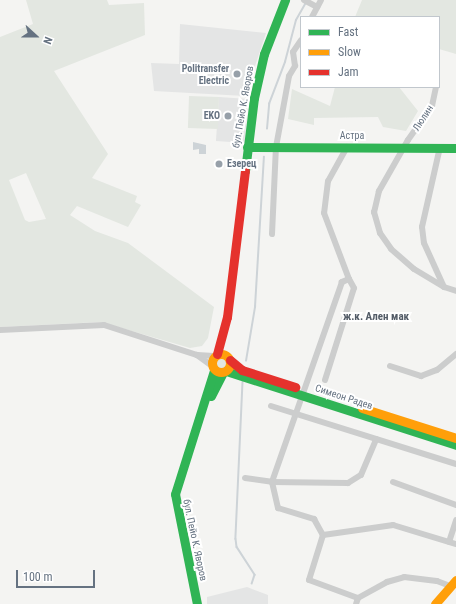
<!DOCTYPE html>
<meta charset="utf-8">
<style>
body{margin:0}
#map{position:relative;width:456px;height:604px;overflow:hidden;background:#f4f4f2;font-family:"Roboto Condensed",sans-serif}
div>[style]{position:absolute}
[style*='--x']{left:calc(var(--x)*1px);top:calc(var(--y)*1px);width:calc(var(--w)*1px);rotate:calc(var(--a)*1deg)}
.built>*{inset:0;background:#e4e5e5;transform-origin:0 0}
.green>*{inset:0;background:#e3e7e1;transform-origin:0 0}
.round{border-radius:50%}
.water>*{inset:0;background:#cdd3d7}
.stream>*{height:1.5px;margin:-0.75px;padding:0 0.75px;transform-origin:0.75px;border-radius:0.75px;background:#cdd3d7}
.street>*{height:6px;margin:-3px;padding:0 3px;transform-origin:3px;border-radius:3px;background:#cccdcd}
.fast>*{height:9px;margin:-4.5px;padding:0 4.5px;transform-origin:4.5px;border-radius:4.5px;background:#30b455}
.slow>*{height:9px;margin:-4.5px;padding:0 4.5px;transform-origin:4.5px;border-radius:4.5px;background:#ff9f0a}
.slow>.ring{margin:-4.5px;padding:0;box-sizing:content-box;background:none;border:9px solid #ff9f0a;border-radius:50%}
.jam>*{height:9px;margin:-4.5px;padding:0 4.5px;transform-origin:4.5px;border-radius:4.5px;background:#e5322d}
.dots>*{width:11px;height:11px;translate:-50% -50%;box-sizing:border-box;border:2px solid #fff;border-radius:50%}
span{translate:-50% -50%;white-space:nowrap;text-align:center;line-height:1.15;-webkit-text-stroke:4px #fff;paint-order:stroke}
.poi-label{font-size:10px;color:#657281;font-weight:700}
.right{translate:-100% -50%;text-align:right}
.left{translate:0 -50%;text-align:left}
.street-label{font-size:10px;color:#657281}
.neighbourhood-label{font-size:11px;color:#535c67;font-weight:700}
.legend{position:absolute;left:300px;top:16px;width:140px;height:72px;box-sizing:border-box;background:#fff;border:1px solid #c1c7cd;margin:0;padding:5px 7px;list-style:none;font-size:12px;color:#657281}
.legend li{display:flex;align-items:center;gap:8px;height:20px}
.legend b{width:20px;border:1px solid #c1c7cd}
.north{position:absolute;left:16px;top:16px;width:40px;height:40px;-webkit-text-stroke:3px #fff;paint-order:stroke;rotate:111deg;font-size:11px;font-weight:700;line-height:16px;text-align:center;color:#657281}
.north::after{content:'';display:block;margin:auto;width:14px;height:18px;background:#657281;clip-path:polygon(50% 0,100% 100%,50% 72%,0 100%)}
.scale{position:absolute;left:16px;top:570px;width:79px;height:18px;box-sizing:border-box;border:2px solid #657281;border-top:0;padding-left:5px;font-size:12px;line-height:14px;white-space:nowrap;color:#657281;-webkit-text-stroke:3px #fff;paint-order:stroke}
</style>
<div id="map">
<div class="built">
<div style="clip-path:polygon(180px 24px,266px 33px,245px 96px,154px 91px,151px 63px,179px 64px)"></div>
<div style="left:219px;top:97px;width:29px;height:44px;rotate:4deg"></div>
<div style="clip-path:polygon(247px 587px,268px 595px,268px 604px,207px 604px,207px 597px)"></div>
</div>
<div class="green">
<div style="clip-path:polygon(evenodd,26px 0,107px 0,109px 5px,144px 3px,145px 35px,54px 71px,108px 154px,92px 178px,137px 196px,135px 202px,141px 205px,128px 227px,77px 206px,70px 215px,95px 231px,128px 243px,214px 307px,208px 338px,202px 346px,190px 348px,101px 322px,0 327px,0 37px,33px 24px,26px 0,26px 173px,46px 219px,29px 222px,25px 220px,9px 180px,26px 173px)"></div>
<div style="clip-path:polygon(362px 0,456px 0,456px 54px,439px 49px,439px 17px,355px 17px)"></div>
<div style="clip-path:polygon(335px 87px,399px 87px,418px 111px,406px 131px,383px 127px,378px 117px,314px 118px,314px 125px,288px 119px,292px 89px,330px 106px)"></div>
<div style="left:189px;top:96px;width:30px;height:32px;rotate:2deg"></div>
<div class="round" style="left:214px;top:356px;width:14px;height:14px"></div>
</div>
<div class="water">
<div style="clip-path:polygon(193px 142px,206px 145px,206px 154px,199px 154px,199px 149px,193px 150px)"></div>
</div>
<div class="stream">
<div style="--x:267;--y:129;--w:25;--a:-85"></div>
<div style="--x:269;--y:104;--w:45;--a:-69.1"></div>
<div style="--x:285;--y:62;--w:43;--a:-75.3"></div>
<div style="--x:296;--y:20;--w:20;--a:-60"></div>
<div style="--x:246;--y:361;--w:55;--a:-80.5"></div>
<div style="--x:255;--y:307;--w:150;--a:-86.6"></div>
<div style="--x:243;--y:382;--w:157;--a:92.6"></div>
<div style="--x:236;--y:539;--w:8;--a:83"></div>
<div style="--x:237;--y:547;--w:33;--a:57"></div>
<div style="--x:255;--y:575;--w:9;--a:108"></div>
</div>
<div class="street">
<div style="--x:304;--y:0;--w:15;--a:28"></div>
<div style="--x:312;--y:17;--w:19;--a:-62"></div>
<div style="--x:436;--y:87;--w:19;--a:102"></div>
<div style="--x:432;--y:106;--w:42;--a:125.2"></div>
<div style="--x:408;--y:140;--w:59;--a:119.6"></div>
<div style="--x:379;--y:191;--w:22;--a:103"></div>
<div style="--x:374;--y:212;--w:22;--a:74"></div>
<div style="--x:380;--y:233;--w:19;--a:55"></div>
<div style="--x:391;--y:249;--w:30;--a:41"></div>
<div style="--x:414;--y:269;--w:35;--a:31"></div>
<div style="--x:444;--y:287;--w:13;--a:18"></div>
<div style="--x:347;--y:147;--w:39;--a:119"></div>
<div style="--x:328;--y:181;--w:32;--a:97"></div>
<div style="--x:324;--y:213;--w:71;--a:69.3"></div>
<div style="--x:440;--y:147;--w:82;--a:102.7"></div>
<div style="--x:422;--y:227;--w:16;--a:83"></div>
<div style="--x:424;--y:243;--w:48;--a:65.6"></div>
<div style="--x:272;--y:234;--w:87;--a:-87.4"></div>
<div style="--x:276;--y:147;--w:72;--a:-79.6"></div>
<div style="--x:289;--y:76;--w:12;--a:-59"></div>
<div style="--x:295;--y:66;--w:14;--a:-98"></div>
<div style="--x:293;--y:52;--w:14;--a:-56"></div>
<div style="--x:0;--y:330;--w:104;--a:-2.8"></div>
<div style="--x:104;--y:325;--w:98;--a:17.9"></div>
<div style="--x:197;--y:355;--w:17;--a:36"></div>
<div style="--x:197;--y:355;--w:17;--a:3"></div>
<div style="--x:390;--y:366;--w:33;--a:18"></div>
<div style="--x:421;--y:376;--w:17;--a:-21"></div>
<div style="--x:437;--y:370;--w:25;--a:-40"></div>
<div style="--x:325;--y:380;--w:96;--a:-72.5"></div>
<div style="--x:354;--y:288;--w:10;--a:-119"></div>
<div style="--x:349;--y:279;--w:8;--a:157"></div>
<div style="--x:342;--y:282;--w:212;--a:109.3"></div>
<div style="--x:272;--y:482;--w:27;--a:77"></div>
<div style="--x:278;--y:508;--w:38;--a:17"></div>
<div style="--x:314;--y:519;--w:18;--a:61"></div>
<div style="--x:323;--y:535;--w:47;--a:107.3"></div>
<div style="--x:309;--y:580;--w:52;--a:20.2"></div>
<div style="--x:358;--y:598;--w:6;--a:108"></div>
<div style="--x:271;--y:406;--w:194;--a:17.4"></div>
<div style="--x:245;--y:478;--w:27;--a:8"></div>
<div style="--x:272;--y:482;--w:76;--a:0.8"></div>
<div style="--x:348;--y:483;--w:15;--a:-32"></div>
<div style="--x:361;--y:475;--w:39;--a:-67"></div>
<div style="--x:393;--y:482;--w:67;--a:20.1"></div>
<div style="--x:323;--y:535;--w:71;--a:-8.1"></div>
<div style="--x:393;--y:525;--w:66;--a:16.8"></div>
<div style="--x:449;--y:542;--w:23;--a:-72"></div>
<div style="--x:358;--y:598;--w:33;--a:-29"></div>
<div style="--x:387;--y:582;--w:18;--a:-16"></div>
<div style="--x:404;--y:577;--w:33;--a:7"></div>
<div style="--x:437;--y:581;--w:14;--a:21"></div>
</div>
<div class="fast">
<div style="--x:247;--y:147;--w:209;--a:0.3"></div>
<div style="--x:245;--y:171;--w:74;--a:-83"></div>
<div style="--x:254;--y:98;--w:45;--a:-77.2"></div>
<div style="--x:264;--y:54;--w:58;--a:-68.7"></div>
<div style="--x:226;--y:371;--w:242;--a:17.8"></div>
<div style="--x:211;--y:396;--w:27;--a:-63"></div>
<div style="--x:197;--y:604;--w:112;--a:-101.3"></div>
<div style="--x:175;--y:494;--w:130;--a:-72.5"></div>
</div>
<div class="slow">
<div class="ring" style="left:212px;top:354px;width:9px;height:9px"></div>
<div style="--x:362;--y:408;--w:99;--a:17.7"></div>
<div style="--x:435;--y:604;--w:32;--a:-49"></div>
</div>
<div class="jam">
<div style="--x:217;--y:354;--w:38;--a:-75"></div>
<div style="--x:227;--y:317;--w:147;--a:-83"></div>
<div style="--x:230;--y:360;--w:16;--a:40"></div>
<div style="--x:242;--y:370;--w:56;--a:17.8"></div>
</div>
<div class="dots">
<div style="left:237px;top:74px;background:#97a0a9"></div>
<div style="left:228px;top:116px;background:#97a0a9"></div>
<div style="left:219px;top:164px;background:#97a0a9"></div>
</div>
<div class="poi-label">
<span class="right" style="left:229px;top:74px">Politransfer<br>Electric</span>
<span class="right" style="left:220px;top:116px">EKO</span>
<span class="left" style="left:227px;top:164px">Езерец</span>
</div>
<div class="street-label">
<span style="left:243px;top:107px;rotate:-80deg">бул. Пейо К. Яворов</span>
<span style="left:423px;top:118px;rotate:-57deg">Люлин</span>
<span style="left:352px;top:136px">Астра</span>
<span style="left:344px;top:397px;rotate:18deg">Симеон Радев</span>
<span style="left:195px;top:540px;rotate:78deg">бул. Пейо К. Яворов</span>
</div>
<div class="neighbourhood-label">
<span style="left:376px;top:317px">ж.к. Ален мак</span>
</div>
<ul class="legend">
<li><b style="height:5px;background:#30b455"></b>Fast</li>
<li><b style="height:5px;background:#ff9f0a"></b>Slow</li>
<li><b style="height:5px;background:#e5322d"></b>Jam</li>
</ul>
<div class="north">N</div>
<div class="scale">100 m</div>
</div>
